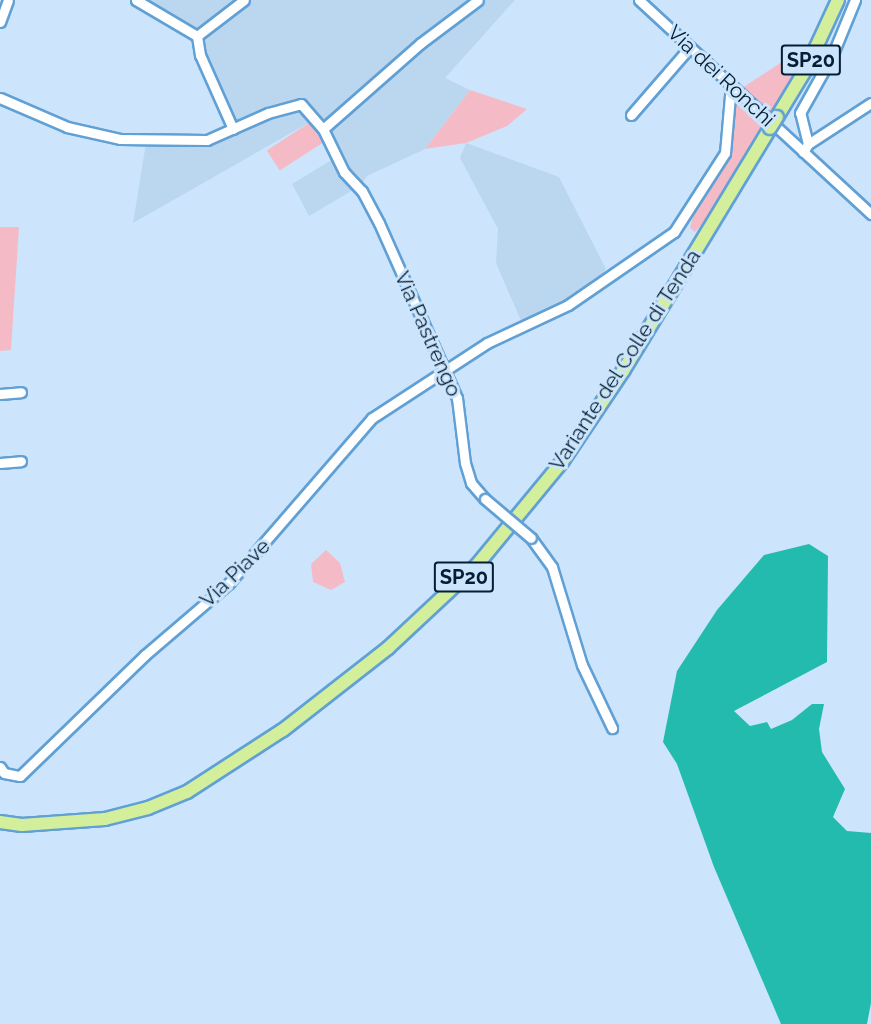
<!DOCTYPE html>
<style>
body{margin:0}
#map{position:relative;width:871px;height:1024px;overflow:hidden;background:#cce5fc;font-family:Raleway,sans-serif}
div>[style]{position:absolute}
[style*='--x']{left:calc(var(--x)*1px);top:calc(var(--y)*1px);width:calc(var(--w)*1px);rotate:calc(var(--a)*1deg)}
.built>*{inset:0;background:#bbd7f0}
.green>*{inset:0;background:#f4bbc7;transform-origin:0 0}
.water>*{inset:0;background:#23bbad}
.roads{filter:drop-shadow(2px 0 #60a0d5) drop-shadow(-2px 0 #60a0d5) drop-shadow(0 2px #60a0d5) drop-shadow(0 -2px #60a0d5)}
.minor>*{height:9px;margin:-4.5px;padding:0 4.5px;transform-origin:4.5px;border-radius:4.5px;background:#fff}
.major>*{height:12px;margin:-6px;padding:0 6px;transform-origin:6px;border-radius:6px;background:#d4ef9c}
.bridges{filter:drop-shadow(2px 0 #60a0d5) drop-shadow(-2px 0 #60a0d5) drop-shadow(0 2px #60a0d5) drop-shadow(0 -2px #60a0d5)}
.minor-bridge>*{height:9px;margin:-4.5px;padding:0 4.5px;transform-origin:4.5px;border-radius:4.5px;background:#fff}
.major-bridge>*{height:12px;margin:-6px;padding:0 6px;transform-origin:6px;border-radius:6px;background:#d4ef9c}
span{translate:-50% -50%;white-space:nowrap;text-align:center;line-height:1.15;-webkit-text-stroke:6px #cce5fc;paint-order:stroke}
.shield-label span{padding:2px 4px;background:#cce5fc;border:2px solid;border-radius:4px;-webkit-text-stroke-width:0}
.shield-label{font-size:20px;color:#041f34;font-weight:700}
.street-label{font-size:21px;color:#041f34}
</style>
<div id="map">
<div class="built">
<div style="clip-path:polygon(147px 0,515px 0,445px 78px,470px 90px,425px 149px,367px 176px,360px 186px,309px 216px,292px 184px,333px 159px,312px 121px,133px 223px,146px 143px,205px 145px,233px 131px,189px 25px)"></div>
<div style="clip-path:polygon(466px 143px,559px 177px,606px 269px,594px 285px,572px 300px,522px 323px,496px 263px,498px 229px,460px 158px)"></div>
</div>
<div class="green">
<div style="clip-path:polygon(788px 58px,798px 65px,771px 114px,742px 88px)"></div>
<div style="clip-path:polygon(470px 90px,527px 109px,507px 126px,466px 143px,425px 149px)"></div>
<div style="clip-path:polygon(740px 95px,766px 120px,707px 219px,695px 232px,690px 228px,694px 212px,723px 169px,732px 147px,734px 96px)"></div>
<div style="left:312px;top:121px;width:24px;height:54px;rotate:57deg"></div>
<div style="clip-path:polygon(0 227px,19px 227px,11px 350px,0 351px)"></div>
<div style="clip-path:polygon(326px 550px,340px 563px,345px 582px,331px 590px,313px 582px,311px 564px)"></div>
</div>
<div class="water">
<div style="clip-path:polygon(809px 544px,828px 556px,827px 662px,734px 711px,750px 726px,767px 722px,771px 729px,792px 720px,812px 704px,824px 704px,819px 729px,822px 752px,845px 789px,833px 817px,847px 831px,871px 833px,871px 1003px,867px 1024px,781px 1024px,714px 867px,677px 764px,663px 742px,677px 671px,717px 610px,764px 555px)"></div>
</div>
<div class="roads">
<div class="minor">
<div style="--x:136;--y:0;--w:71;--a:30.5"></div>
<div style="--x:639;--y:0;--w:316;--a:42.7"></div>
<div style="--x:0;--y:22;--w:23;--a:-70"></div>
<div style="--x:0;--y:98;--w:73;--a:23.4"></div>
<div style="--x:67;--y:127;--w:54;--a:12.8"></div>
<div style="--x:120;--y:139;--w:87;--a:0.7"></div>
<div style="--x:207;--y:140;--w:67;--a:-23.9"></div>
<div style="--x:268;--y:113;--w:34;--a:-15"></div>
<div style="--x:301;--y:104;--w:33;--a:49"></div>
<div style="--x:323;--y:129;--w:48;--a:64"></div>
<div style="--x:344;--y:172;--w:26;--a:47"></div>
<div style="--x:362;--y:191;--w:36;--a:62"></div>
<div style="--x:379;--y:223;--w:192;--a:66"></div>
<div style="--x:457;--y:398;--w:65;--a:83"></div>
<div style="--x:465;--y:463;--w:21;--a:73"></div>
<div style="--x:471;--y:483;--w:21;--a:49"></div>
<div style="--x:631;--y:115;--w:90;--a:-49.1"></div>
<div style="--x:233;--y:129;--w:81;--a:-114"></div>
<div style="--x:200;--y:55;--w:19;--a:-99"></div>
<div style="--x:197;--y:36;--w:59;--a:-37.5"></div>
<div style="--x:323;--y:129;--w:130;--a:-41.3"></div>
<div style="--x:421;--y:43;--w:71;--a:-37"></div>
<div style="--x:808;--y:144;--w:75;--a:-33.1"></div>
<div style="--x:803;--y:152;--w:9;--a:-58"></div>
<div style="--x:808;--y:144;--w:32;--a:-104"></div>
<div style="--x:800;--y:113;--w:65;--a:-60.7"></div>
<div style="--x:832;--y:56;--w:61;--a:-67.7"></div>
<div style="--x:0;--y:394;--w:21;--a:-5"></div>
<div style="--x:0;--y:463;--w:21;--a:-5"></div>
<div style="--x:531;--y:538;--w:36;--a:54"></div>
<div style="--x:552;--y:567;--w:102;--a:73"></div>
<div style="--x:582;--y:665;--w:70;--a:64.5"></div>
<div style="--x:0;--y:767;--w:7;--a:56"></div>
<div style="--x:4;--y:773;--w:16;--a:11"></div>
<div style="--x:20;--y:776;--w:174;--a:-44.1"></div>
<div style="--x:145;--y:655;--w:111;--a:-40.6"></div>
<div style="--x:229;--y:583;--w:218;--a:-49.1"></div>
<div style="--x:372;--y:418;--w:137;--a:-33.1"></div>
<div style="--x:487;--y:343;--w:89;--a:-25.1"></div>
<div style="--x:568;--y:305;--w:129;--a:-34.6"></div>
<div style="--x:674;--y:232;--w:94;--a:-57.2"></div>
<div style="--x:725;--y:153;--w:68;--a:-85"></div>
</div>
<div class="major">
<div style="--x:777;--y:117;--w:56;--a:-58.9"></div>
<div style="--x:806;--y:69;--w:76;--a:-65.1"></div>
<div style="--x:0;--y:822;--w:22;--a:8"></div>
<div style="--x:22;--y:825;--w:83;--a:-4.1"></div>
<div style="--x:105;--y:819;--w:44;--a:-14.3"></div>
<div style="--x:148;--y:808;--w:42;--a:-22.3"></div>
<div style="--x:187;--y:792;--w:114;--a:-32.9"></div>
<div style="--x:283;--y:730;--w:133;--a:-38"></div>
<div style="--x:388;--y:648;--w:122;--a:-43"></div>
<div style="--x:477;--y:565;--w:134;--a:-50.5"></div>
<div style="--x:562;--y:462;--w:110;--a:-56.2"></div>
<div style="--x:623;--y:371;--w:284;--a:-58.8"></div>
</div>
</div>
<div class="bridges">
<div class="minor-bridge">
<div style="--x:485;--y:499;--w:60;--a:40.3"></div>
</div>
<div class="major-bridge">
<div style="--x:770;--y:128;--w:13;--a:-58"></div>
</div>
</div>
<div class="shield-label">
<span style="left:811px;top:60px">SP20</span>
<span style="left:464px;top:577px">SP20</span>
</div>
<div class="street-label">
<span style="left:721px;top:76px;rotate:43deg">Via dei Ronchi</span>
<span style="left:428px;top:334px;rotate:66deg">Via Pastrengo</span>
<span style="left:625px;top:360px;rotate:-57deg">Variante del Colle di Tenda</span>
<span style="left:235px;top:573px;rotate:-44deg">Via Piave</span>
</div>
</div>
